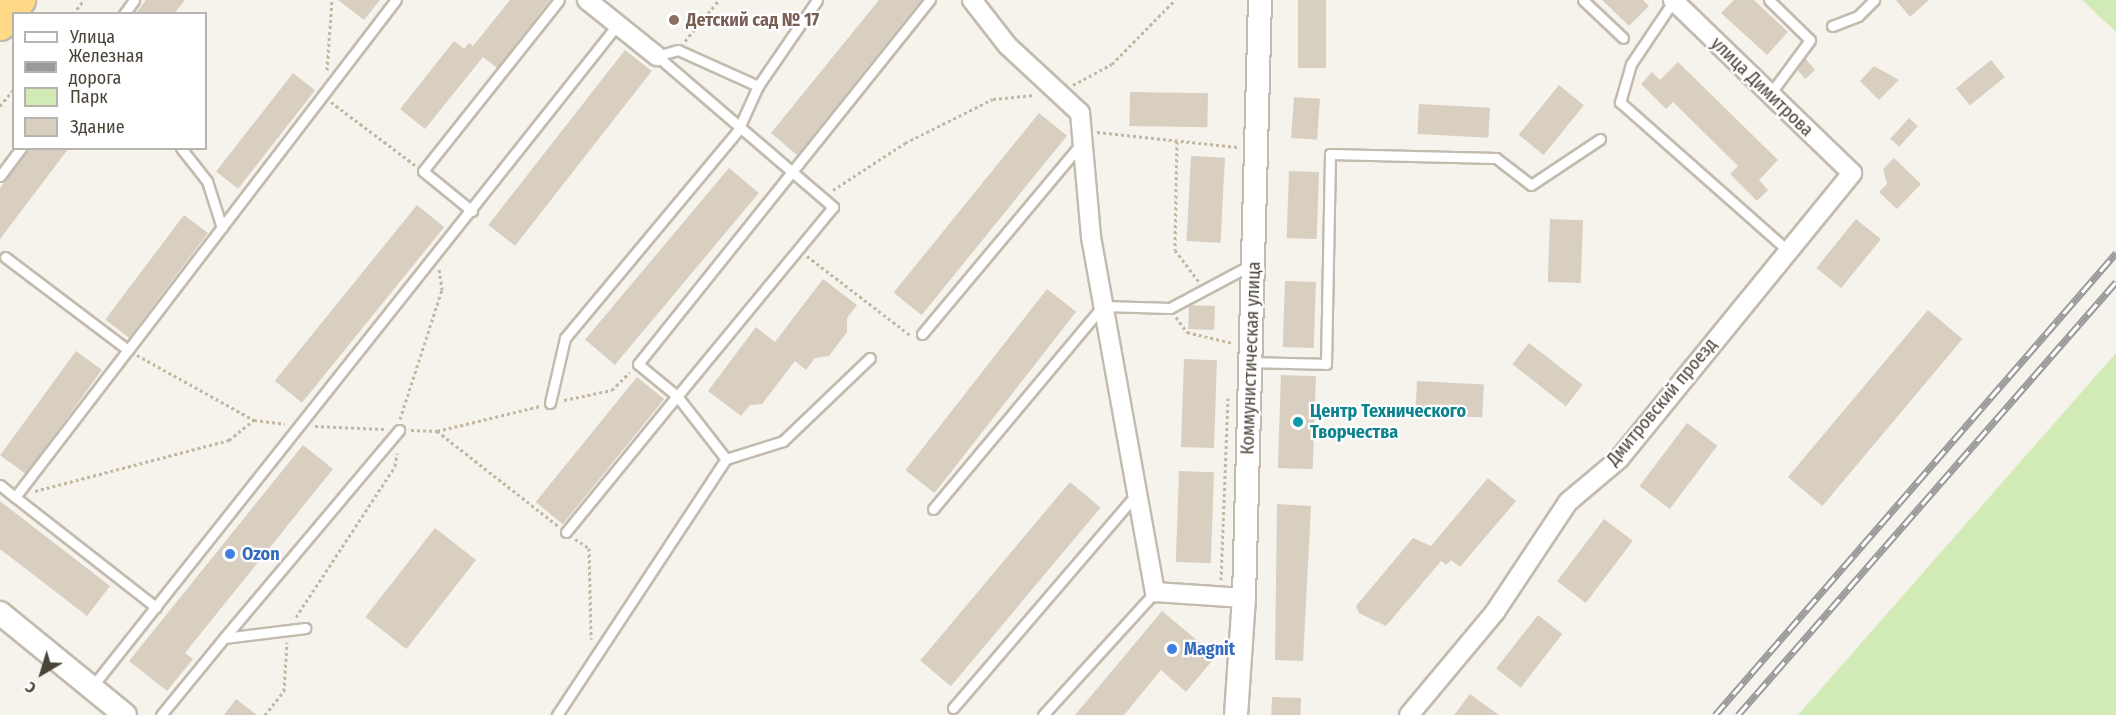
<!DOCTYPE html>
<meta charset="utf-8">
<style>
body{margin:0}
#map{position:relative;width:2116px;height:715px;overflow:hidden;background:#f6f3ec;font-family:"Fira Sans Condensed",sans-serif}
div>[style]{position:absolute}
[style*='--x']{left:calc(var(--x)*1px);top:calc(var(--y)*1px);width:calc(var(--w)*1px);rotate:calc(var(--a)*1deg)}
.green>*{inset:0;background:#d2eab5}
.building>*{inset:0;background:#d8cfc1;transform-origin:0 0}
.path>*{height:3px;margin-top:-1.5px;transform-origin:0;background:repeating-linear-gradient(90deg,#c4b79f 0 3px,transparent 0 6px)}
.roads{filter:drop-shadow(2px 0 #c2bbae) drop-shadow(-2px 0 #c2bbae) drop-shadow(0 2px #c2bbae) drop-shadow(0 -2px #c2bbae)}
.service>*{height:9px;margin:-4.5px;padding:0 4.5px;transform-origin:4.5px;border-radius:4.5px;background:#fff}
.minor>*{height:18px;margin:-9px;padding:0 9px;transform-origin:9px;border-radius:9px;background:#fff}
.tertiary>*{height:22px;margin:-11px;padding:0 11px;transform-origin:11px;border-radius:11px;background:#fff}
.trunk>*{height:30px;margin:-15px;padding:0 15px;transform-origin:15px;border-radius:15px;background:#ffd985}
.rail>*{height:7px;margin-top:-3.5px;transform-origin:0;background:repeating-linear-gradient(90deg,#fff 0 14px,#9a9a9a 0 28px);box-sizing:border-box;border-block:2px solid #9a9a9a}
.dots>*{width:16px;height:16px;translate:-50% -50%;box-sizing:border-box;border:3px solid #fff;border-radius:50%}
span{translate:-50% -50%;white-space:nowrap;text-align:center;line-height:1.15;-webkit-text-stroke:4.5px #fff;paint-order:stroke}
.education-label{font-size:18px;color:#785e54;font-weight:700}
.left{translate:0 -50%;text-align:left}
.street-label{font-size:18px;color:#4b4439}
.culture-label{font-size:18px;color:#0d838f;font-weight:700}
.shop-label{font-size:18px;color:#366cbe;font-weight:700}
.legend{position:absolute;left:12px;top:12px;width:195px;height:138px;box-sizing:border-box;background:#fff;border:2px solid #b7b4b0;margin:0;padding:8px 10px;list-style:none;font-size:18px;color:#4b4439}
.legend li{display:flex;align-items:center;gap:12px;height:30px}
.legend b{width:30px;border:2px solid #b7b4b0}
.north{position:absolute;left:12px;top:643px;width:60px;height:60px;-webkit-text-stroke:4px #fff;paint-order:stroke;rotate:218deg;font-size:16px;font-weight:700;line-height:24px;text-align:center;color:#4b4439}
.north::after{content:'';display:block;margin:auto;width:21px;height:27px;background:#4b4439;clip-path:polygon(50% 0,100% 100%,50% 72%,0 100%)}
</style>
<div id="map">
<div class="green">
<div style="clip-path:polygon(2082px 0,2116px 0,2116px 32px)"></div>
<div style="clip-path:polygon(2116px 353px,2116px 715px,1798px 715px)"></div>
</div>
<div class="building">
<div style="clip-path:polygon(146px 0,185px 0,174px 14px,135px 14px)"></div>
<div style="clip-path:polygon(338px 0,380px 0,364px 20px)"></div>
<div style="clip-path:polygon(510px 0,550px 0,497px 68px,483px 57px,425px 129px,400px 109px,454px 41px,464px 49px,469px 43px,473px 46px)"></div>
<div style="clip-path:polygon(879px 0,921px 0,797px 155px,771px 133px)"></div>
<div style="left:1298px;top:0;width:28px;height:68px"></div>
<div style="clip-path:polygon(1602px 0,1643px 0,1649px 6px,1629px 26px)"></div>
<div style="clip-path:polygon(1734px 0,1754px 0,1788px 32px,1767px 55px,1721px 13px)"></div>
<div style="clip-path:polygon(1896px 0,1929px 0,1910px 17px)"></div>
<div style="left:625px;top:50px;width:34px;height:222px;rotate:38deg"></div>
<div style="clip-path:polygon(1805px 58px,1815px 70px,1805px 79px,1797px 69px)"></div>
<div style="left:1991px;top:60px;width:22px;height:45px;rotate:51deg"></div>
<div style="clip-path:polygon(1678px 62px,1778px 160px,1759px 180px,1768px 190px,1757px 201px,1730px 174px,1738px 166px,1673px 102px,1666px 109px,1641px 84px,1652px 72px,1660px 80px)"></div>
<div style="clip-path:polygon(1874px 66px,1899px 80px,1879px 100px,1860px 81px)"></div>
<div style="left:293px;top:73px;width:28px;height:125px;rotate:38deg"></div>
<div style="left:1559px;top:85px;width:32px;height:64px;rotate:39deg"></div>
<div style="left:1130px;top:92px;width:78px;height:34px;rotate:1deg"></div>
<div style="left:1294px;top:97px;width:26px;height:41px;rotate:4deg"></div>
<div style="left:1419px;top:104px;width:71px;height:30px;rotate:3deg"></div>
<div style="left:1039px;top:113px;width:36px;height:231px;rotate:39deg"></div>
<div style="left:1909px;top:118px;width:12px;height:28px;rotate:42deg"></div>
<div style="clip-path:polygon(30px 148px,69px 148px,0 239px,0 188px)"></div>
<div style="left:1191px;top:156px;width:34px;height:85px;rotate:3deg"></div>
<div style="clip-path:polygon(1894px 158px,1921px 184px,1897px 209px,1879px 192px,1887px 184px,1883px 169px)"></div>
<div style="left:729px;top:168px;width:39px;height:224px;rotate:40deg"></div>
<div style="left:1289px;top:171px;width:30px;height:67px;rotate:2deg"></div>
<div style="left:417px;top:205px;width:35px;height:226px;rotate:39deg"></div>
<div style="left:184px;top:215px;width:30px;height:131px;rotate:37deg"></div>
<div style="left:1550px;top:219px;width:33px;height:63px;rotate:2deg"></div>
<div style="left:1856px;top:219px;width:32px;height:63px;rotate:39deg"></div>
<div style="clip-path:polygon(823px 279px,857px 305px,847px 318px,847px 332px,829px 356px,815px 358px,806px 370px,795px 361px,762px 404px,750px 405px,741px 416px,708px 391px,756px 327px,775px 342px)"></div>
<div style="left:1285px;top:281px;width:31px;height:66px;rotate:2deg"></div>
<div style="left:1047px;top:289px;width:37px;height:230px;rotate:38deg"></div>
<div style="left:1189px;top:305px;width:26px;height:24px;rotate:2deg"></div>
<div style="left:1928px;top:310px;width:45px;height:218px;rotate:40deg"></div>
<div style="left:1529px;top:343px;width:68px;height:27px;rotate:38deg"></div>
<div style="left:76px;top:351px;width:32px;height:129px;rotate:36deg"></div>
<div style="left:1184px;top:359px;width:33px;height:88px;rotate:2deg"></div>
<div style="left:1281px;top:375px;width:35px;height:93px;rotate:2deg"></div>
<div style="left:637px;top:377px;width:35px;height:161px;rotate:39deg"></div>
<div style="left:1417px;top:381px;width:67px;height:33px;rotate:3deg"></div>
<div style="left:1687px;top:423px;width:38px;height:79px;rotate:37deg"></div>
<div style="clip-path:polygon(303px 445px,333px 469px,185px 653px,193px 659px,167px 691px,129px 661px)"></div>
<div style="left:1179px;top:471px;width:35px;height:91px;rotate:2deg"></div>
<div style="clip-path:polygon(1488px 478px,1516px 501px,1460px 567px,1451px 560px,1446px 565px,1441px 561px,1386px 626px,1359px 613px,1356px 606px,1413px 538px,1431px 546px)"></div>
<div style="left:1070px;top:482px;width:40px;height:233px;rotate:40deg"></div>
<div style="clip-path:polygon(0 501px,110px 586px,87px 616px,0 549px)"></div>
<div style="clip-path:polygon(1277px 504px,1311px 506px,1303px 661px,1275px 660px)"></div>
<div style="left:1604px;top:519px;width:36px;height:78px;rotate:37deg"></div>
<div style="left:435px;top:528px;width:52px;height:113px;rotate:38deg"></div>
<div style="clip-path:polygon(1162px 611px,1216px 656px,1186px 692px,1161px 670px,1124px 715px,1075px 715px)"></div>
<div style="left:1538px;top:615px;width:31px;height:68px;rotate:38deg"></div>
<div style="clip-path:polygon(1470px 694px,1499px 715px,1454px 715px)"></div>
<div style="left:1272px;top:697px;width:29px;height:18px;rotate:2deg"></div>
<div style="clip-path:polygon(236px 699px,257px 715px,224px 715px)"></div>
</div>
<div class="path">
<div style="--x:73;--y:14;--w:18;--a:-52"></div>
<div style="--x:685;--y:41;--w:53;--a:-50.3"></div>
<div style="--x:327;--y:70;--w:70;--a:-85.9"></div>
<div style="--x:1073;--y:85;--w:44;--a:-28.3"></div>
<div style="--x:1112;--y:64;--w:90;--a:-45.5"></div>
<div style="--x:331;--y:102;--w:105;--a:36.9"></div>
<div style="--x:0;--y:106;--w:22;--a:-51"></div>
<div style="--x:1097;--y:132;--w:141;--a:6.1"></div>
<div style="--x:1177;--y:141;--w:109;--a:91.1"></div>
<div style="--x:1175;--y:250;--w:39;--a:53"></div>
<div style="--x:833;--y:190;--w:86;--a:-33.1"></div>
<div style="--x:905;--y:143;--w:98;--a:-26.6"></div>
<div style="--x:993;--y:99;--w:42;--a:-5.4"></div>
<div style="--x:807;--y:256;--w:130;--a:37.5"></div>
<div style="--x:1176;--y:317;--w:19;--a:54"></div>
<div style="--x:1187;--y:332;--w:46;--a:13.7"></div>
<div style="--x:137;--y:355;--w:134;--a:29.1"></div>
<div style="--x:254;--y:420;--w:31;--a:7"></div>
<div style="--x:564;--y:400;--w:49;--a:-11.8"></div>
<div style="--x:612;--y:390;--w:25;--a:-45"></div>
<div style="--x:400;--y:419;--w:136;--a:-72"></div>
<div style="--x:442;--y:290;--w:22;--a:-98"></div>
<div style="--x:315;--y:426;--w:69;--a:2.5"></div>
<div style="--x:411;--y:430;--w:26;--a:2"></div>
<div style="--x:437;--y:431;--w:154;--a:38.1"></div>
<div style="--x:437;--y:431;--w:106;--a:-13.6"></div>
<div style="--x:35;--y:491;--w:201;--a:-14.7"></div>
<div style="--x:229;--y:440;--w:32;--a:-39"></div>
<div style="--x:575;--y:539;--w:17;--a:33"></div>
<div style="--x:589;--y:548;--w:91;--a:88.7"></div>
<div style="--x:1221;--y:580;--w:182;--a:-87.8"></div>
<div style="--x:296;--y:617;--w:181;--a:-56.7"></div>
<div style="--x:395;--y:466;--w:13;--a:-81"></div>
<div style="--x:265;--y:715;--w:31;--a:-52"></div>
<div style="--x:284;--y:691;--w:49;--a:-86.5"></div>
</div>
<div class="roads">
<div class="service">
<div style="--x:1583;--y:0;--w:55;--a:43.5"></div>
<div style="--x:1674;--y:0;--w:77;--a:123.9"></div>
<div style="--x:1631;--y:64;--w:40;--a:106"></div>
<div style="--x:1620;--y:102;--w:223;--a:41.5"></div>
<div style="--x:1769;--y:0;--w:57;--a:44.3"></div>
<div style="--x:1810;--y:40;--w:67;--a:126.5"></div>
<div style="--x:124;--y:14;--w:17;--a:-54"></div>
<div style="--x:1832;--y:26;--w:28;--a:-21"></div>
<div style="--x:1858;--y:16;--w:23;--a:-45"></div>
<div style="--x:657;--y:56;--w:232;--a:40.6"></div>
<div style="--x:833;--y:207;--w:245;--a:129.5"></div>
<div style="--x:677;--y:396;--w:80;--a:52.1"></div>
<div style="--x:657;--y:56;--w:22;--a:-16"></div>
<div style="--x:678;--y:50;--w:88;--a:24.2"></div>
<div style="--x:181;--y:148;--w:42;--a:51.8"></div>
<div style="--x:207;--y:181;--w:49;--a:72.3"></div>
<div style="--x:0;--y:176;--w:35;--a:-53"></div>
<div style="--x:472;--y:211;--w:63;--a:-140.8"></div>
<div style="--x:423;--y:171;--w:218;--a:-51.5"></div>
<div style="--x:922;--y:334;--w:248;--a:-50.1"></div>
<div style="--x:128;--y:350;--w:441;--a:-52.6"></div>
<div style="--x:1251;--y:362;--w:75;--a:1.5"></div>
<div style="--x:1326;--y:364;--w:210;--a:-88.9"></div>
<div style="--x:1330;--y:154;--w:166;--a:1.4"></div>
<div style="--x:1496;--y:158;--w:44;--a:37.6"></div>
<div style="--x:1531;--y:185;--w:83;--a:-33.7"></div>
<div style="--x:550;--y:403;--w:67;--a:-77"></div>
<div style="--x:565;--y:338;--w:271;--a:-50.2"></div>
<div style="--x:738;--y:130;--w:48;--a:-65.6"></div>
<div style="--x:758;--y:86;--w:104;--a:-55.5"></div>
<div style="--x:0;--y:485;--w:19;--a:39"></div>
<div style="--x:15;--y:497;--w:185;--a:-52.5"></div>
<div style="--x:128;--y:350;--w:154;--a:-142.9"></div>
<div style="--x:15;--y:497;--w:179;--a:38"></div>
<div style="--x:933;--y:509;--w:265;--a:-50.1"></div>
<div style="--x:1103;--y:306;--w:67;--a:1.7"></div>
<div style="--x:1170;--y:308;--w:92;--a:-28"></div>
<div style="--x:566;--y:532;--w:176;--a:-50.8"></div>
<div style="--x:677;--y:396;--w:50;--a:-140.6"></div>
<div style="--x:638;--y:364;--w:467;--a:-51.3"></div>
<div style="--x:224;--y:638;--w:272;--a:-49.9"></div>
<div style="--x:91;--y:688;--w:846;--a:-51.57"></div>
<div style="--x:953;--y:708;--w:283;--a:-49.4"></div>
<div style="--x:161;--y:715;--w:99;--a:-50.7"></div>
<div style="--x:224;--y:638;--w:82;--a:-7"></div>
<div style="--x:557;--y:715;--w:307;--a:-56.6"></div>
<div style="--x:726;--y:459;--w:60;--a:-17.5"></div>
<div style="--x:783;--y:441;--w:120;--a:-43.7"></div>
<div style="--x:1043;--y:715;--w:166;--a:-47.7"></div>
</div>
<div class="minor">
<div style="--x:587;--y:0;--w:90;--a:38.7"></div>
<div style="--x:972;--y:0;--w:58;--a:52"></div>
<div style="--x:1008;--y:46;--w:98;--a:42.9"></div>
<div style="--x:1080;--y:113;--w:124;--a:84.9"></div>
<div style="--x:1091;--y:237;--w:361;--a:79.8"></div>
<div style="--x:1155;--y:592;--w:89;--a:3.9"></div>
<div style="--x:1409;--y:715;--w:134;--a:-50.1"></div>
<div style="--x:1495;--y:612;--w:132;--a:-56.4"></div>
<div style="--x:1568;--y:502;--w:67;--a:-40.1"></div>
<div style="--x:1619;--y:459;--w:369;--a:-50.8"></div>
<div style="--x:1852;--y:173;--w:249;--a:-136"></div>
</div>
<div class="tertiary">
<div style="--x:0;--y:613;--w:161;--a:39.2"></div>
<div style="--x:1236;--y:715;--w:117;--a:-86.1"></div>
<div style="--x:1244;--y:598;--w:598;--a:-88.47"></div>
</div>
<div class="trunk">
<div style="--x:0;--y:25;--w:32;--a:-51"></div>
</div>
</div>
<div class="rail">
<div style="--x:1715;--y:715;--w:612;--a:-49.04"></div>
<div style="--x:1738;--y:715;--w:575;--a:-48.88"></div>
</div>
<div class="dots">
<div style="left:674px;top:20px;background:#8d6e63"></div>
<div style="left:1298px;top:422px;background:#0f9aa8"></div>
<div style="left:230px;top:554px;background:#3f7fe0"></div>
<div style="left:1172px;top:649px;background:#3f7fe0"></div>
</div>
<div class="education-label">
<span class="left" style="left:686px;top:20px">Детский сад № 17</span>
</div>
<div class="street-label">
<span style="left:1762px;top:87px;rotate:44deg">улица Димитрова</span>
<span style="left:1251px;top:358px;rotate:-88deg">Коммунистическая улица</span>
<span style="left:1662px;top:402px;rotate:-50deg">Дмитровский проезд</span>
</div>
<div class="culture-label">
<span class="left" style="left:1310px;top:422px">Центр Технического<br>Творчества</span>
</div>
<div class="shop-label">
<span class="left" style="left:242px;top:554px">Ozon</span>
<span class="left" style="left:1184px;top:649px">Magnit</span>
</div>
<ul class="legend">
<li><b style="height:8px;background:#fff"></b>Улица</li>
<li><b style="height:8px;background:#9a9a9a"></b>Железная дорога</li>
<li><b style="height:16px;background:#d2eab5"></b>Парк</li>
<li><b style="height:16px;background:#d8cfc1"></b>Здание</li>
</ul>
<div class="north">С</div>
</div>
